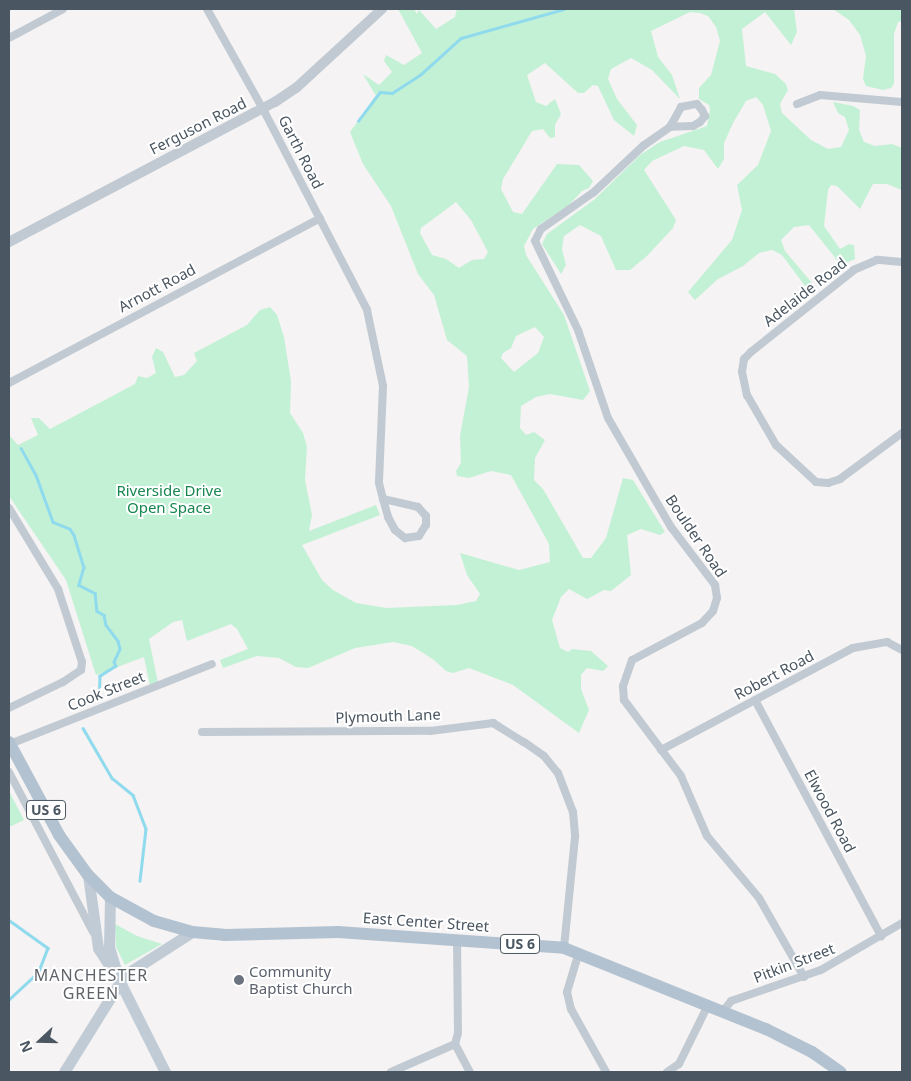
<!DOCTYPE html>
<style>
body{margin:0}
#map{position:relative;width:911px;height:1081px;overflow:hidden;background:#f5f3f3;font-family:"Noto Sans",sans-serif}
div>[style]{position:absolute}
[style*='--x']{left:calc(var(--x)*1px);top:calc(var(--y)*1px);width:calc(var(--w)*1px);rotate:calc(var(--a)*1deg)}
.green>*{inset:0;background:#c3f1d5}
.stream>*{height:2.5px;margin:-1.25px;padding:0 1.25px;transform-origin:1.25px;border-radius:1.25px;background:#90daee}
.minor>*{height:8px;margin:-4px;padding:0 4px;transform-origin:4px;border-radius:4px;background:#c1cad2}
.tertiary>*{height:10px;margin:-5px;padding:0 5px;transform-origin:5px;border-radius:5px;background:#c1cad2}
.secondary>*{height:11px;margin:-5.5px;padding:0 5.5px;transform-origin:5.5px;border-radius:5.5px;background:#c1cbd6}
.primary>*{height:12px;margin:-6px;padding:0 6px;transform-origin:6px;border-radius:6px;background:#b3c2d1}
.dots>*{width:14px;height:14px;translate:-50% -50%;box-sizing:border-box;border:2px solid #fff;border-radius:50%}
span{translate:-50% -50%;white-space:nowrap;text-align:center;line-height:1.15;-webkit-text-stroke:4px #fff;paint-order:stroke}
.shield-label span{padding:1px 4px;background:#fff;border:1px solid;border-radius:4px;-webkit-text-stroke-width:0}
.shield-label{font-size:14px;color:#4a5661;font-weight:700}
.street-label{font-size:15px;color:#4a5661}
.park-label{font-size:15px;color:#17864f}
.worship-label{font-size:15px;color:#5b616d}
.left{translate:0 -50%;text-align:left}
.neighbourhood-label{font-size:16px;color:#5f6368;letter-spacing:1px}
.frame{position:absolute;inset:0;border:10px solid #4a5661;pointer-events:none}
.north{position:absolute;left:15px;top:1016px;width:50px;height:50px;-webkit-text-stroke:4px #fff;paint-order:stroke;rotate:249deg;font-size:14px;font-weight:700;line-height:20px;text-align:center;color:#4a5661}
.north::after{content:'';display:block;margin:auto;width:18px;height:22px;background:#4a5661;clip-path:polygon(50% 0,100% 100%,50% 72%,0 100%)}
</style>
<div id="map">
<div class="green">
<div style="clip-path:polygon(evenodd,398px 9px,414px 9px,417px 14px,419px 10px,436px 29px,455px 17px,457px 9px,794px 9px,797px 32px,791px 45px,765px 12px,742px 29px,746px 66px,775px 74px,786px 84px,788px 90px,780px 104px,782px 113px,811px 140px,828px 149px,841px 147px,849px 130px,845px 117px,838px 113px,833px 102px,853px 106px,860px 110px,859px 130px,864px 142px,875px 146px,892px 144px,902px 148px,902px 190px,887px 184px,873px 184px,860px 209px,837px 186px,831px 185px,828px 190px,824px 226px,840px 249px,849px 244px,854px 245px,855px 259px,841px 265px,809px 225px,794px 227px,781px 240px,785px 251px,812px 283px,812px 288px,805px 286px,782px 255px,772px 250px,759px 253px,743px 266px,718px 279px,695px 300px,688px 292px,732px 240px,742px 210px,737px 185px,758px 165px,771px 131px,763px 105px,756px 97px,746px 101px,733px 123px,724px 143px,724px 159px,718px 169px,704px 150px,684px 146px,652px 161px,644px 170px,676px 220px,673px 228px,647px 256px,630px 270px,616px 270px,601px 236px,580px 225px,564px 236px,562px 249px,566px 265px,561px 274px,542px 244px,547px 234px,595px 199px,640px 155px,660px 142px,707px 126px,710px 110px,709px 105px,699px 99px,699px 88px,711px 75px,720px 41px,716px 27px,708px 16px,700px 13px,690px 12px,651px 31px,658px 57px,672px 75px,680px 99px,652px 70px,631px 58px,611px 69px,608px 79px,617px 99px,637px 125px,634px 136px,614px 120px,598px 86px,593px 85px,584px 93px,578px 93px,545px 63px,527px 75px,536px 102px,546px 106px,555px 99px,561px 114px,555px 125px,555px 137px,550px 138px,543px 129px,532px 131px,503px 179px,501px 189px,513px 212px,522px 214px,557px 164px,579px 165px,593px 181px,589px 188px,582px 191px,568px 206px,533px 229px,524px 246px,526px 255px,564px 315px,590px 391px,583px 400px,550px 394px,536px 397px,521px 406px,520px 428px,526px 435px,534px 432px,545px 440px,535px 458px,534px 480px,543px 489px,583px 558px,591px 558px,606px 538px,623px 478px,633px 480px,665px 532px,660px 535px,641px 529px,627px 535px,631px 575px,611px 591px,604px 590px,587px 599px,569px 589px,561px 597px,552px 620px,560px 648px,568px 652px,572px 649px,591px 651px,608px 666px,603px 671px,587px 668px,581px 675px,581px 689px,589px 710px,579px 733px,513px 685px,469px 668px,453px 673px,446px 671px,434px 660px,412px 646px,393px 642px,355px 648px,308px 668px,296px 667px,279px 658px,257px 656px,223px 668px,220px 660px,248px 649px,237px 629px,231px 624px,187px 641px,182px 620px,173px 622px,149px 639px,158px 683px,150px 686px,144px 657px,96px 675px,66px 580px,9px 496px,9px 435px,18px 445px,38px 435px,31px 418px,39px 418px,50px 429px,135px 384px,138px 376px,147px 378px,156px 373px,152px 357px,156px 348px,163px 352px,175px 377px,184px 375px,197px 361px,194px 353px,247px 325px,260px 310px,270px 307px,277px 315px,284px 337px,291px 381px,290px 413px,303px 433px,307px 447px,305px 480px,312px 515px,309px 531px,376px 505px,380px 515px,302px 545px,322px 580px,333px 590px,356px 603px,386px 608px,457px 605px,476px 601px,480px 594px,467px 575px,460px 553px,519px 570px,550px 562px,549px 544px,511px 475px,491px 471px,469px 478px,457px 476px,456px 471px,461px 463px,460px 436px,469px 387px,467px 356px,447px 340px,434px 295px,418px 274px,391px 206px,363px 164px,350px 132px,376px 96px,363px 74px,379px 85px,392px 72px,384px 61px,386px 55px,404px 65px,422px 53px,398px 9px,456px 202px,471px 220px,488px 252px,484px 259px,472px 260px,459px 268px,446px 259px,432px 255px,420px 233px,421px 228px,456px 202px,398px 9px,535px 327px,544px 337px,538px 353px,514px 372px,501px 358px,503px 353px,511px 348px,516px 336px,535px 327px)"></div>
<div style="clip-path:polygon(833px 9px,902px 9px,902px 21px,898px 22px,894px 34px,894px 84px,891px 88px,883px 90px,866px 86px,863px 79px,866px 56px,860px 35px,849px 20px)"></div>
<div style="clip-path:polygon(9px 791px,24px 820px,9px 827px)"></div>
<div style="clip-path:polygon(115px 924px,137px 936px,162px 944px,125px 965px,116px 947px)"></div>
</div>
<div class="stream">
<div style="--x:358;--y:121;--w:36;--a:-53"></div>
<div style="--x:380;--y:92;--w:12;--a:5"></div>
<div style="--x:392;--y:93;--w:33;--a:-33"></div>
<div style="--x:420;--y:75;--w:55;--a:-42.1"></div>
<div style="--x:461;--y:38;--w:107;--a:-15.7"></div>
<div style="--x:21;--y:448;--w:31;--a:61"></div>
<div style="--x:36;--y:475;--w:50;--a:70.1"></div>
<div style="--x:53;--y:522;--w:18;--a:22"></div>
<div style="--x:70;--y:529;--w:7;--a:56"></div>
<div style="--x:74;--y:535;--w:34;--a:73"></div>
<div style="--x:84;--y:567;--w:19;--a:106"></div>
<div style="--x:79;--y:585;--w:18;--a:27"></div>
<div style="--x:95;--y:593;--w:18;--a:84"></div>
<div style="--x:97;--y:611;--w:8;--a:30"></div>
<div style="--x:104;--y:615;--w:10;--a:79"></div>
<div style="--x:106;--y:625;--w:20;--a:53"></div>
<div style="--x:118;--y:641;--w:8;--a:76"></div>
<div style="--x:120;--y:649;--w:14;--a:115"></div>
<div style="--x:114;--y:662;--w:4;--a:63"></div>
<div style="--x:116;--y:666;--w:19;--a:148"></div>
<div style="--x:100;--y:676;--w:24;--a:92"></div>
<div style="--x:83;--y:728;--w:58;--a:59.9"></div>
<div style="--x:112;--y:778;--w:27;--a:39"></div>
<div style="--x:133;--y:795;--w:36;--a:69"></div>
<div style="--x:146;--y:829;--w:52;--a:96.6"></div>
<div style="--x:9;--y:920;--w:48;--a:35.7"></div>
<div style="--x:48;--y:948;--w:26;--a:111"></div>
<div style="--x:39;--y:972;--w:41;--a:137"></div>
</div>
<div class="minor">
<div style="--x:207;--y:9;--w:115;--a:60.8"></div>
<div style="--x:263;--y:109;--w:226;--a:62.6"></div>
<div style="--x:367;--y:310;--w:78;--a:78.1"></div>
<div style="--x:383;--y:386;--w:97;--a:92.4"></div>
<div style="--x:379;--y:483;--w:16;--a:76"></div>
<div style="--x:383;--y:499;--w:19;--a:74"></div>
<div style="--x:388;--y:517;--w:15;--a:62"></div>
<div style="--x:395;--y:530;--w:13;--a:39"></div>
<div style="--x:405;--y:538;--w:14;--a:-8"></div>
<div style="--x:419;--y:536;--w:13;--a:-58"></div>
<div style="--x:426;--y:525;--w:9;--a:-90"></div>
<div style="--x:426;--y:516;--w:12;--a:-132"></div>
<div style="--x:418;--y:507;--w:36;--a:-167"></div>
<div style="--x:9;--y:38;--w:61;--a:-28.2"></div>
<div style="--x:797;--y:104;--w:25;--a:-21"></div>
<div style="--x:820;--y:95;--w:82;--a:4.9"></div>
<div style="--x:670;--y:127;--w:23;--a:-61"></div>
<div style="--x:681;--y:107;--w:16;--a:-11"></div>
<div style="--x:697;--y:104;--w:8;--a:50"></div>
<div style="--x:702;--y:110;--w:7;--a:63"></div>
<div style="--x:705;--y:116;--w:8;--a:130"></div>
<div style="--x:700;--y:122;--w:8;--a:150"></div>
<div style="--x:693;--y:126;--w:23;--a:178"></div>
<div style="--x:670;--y:127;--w:32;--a:145"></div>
<div style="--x:644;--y:145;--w:69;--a:136.8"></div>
<div style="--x:594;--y:192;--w:65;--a:145.1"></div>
<div style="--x:541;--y:229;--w:13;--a:117"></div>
<div style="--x:535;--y:241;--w:99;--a:64.2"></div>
<div style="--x:578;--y:330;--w:93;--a:71.2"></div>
<div style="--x:608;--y:418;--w:126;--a:60"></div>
<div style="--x:671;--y:527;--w:73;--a:52.8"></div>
<div style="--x:715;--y:585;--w:13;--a:81"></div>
<div style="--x:717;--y:598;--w:14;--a:107"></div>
<div style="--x:713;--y:611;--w:16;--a:133"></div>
<div style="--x:702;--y:623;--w:79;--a:152.1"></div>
<div style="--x:632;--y:660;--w:28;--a:109"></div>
<div style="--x:623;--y:686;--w:14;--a:86"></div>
<div style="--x:624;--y:700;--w:95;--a:53.1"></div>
<div style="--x:681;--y:776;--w:65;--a:66.6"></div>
<div style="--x:707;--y:836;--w:81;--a:50"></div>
<div style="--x:759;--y:898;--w:91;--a:60.3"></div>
<div style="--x:902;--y:262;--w:25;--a:-175"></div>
<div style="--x:877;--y:260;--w:25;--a:157"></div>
<div style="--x:854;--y:270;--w:132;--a:141.5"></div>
<div style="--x:751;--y:352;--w:10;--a:135"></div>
<div style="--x:744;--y:359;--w:13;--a:99"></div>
<div style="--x:742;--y:372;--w:24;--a:78"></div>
<div style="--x:747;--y:395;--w:58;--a:59.9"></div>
<div style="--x:776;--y:445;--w:54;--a:42.8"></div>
<div style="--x:816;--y:482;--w:12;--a:5"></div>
<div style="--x:828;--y:483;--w:13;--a:-18"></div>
<div style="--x:840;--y:479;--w:77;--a:-36.6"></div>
<div style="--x:9;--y:383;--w:352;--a:-27.9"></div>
<div style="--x:9;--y:508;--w:95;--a:58.8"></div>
<div style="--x:58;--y:589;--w:77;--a:71.8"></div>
<div style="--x:82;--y:662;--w:8;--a:97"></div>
<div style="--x:81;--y:670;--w:22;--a:146"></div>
<div style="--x:63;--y:682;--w:60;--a:154.3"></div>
<div style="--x:755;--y:700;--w:268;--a:61.9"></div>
<div style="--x:202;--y:732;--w:228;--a:-0.3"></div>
<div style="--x:430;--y:731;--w:64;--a:-7.2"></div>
<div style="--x:493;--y:723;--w:36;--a:32"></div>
<div style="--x:524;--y:742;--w:24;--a:35"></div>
<div style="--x:544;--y:756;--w:22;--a:51"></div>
<div style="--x:558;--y:773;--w:42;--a:69"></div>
<div style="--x:573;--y:812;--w:25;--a:85"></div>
<div style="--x:575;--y:837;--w:112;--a:95.7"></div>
<div style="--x:10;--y:744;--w:217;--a:-21.6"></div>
<div style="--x:661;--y:750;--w:217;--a:-28"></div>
<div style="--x:853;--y:648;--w:35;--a:-10"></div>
<div style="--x:887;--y:642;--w:17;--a:28"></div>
<div style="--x:9;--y:772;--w:181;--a:62.3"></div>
<div style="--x:579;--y:952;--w:42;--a:106.7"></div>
<div style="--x:567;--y:992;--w:17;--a:77"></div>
<div style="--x:571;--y:1009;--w:72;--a:60.9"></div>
<div style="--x:723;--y:1011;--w:13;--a:-51"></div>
<div style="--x:731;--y:1001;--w:95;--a:-19"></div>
<div style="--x:821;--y:970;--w:94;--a:-30.1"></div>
<div style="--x:455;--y:1044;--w:32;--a:62"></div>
<div style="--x:391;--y:1072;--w:70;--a:-23.6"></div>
<div style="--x:455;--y:1044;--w:11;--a:-75"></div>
<div style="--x:458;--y:1033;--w:93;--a:-90.6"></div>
<div style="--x:667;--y:1072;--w:14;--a:-34"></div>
<div style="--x:679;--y:1064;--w:66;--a:-63.8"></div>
</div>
<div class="tertiary">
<div style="--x:9;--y:242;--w:301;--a:-27.8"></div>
<div style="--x:275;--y:102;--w:25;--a:-34"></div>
<div style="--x:296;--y:88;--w:117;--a:-42.6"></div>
</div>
<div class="secondary">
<div style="--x:88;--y:875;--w:74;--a:82.2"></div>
<div style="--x:98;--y:948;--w:40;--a:57.1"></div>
<div style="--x:120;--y:982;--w:101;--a:63.4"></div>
<div style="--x:110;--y:897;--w:50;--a:91.1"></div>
<div style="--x:109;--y:947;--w:34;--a:73"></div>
<div style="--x:64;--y:1072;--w:106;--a:-58.1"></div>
<div style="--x:120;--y:982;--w:16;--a:-45"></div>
<div style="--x:131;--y:971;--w:72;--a:-32.6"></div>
</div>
<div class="primary">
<div style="--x:9;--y:742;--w:106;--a:61.7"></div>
<div style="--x:59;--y:835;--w:49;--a:54.1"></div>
<div style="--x:88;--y:875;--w:31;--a:45"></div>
<div style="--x:110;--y:897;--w:50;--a:28.6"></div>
<div style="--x:154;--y:921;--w:40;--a:16"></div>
<div style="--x:192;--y:932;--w:32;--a:5"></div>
<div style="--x:224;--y:935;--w:114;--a:-1.5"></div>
<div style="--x:338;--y:932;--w:227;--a:4"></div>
<div style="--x:564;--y:948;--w:218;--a:21.9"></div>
<div style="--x:766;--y:1029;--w:51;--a:26.6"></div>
<div style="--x:812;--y:1052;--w:35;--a:35"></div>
</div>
<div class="dots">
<div style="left:239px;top:980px;background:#6b7280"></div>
</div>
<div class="shield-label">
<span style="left:46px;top:810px">US 6</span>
<span style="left:520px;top:944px">US 6</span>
</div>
<div class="street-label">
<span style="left:198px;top:126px;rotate:-27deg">Ferguson Road</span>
<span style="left:301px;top:152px;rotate:63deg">Garth Road</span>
<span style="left:157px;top:288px;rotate:-28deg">Arnott Road</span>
<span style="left:805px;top:292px;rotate:-38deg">Adelaide Road</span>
<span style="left:696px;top:536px;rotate:56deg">Boulder Road</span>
<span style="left:774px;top:675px;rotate:-28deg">Robert Road</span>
<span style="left:106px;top:691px;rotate:-22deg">Cook Street</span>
<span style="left:388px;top:716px;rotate:-2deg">Plymouth Lane</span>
<span style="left:830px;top:811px;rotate:62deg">Elwood Road</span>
<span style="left:426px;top:922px;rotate:4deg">East Center Street</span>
<span style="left:794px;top:963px;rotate:-21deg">Pitkin Street</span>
</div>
<div class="park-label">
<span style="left:169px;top:499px">Riverside Drive<br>Open Space</span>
</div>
<div class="worship-label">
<span class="left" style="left:249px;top:980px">Community<br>Baptist Church</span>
</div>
<div class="neighbourhood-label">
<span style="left:91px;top:984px">MANCHESTER<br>GREEN</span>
</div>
<div class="frame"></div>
<div class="north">N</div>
</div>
